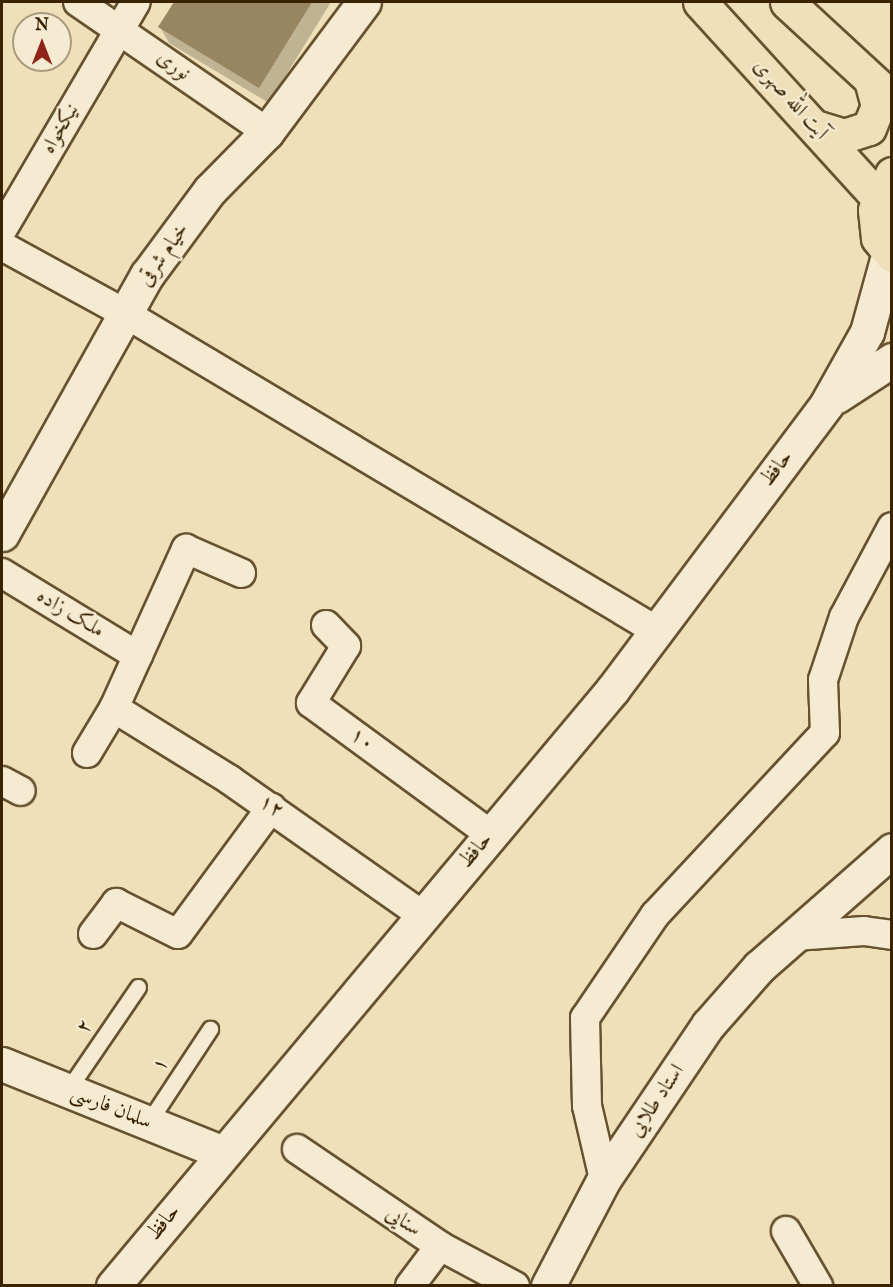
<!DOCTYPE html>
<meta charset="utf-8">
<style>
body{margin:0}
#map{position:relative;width:893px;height:1287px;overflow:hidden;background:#efe0b9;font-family:"IM FELL English",Amiri,serif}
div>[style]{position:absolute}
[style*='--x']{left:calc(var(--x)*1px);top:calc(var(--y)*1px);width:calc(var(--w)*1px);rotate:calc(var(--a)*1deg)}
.shadow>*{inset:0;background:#0003}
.building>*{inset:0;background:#988561}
.roads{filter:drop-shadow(2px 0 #675230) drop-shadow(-2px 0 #675230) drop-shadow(0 2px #675230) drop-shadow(0 -2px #675230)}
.lane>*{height:15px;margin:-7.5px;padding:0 7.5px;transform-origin:7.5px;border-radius:7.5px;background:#f5ebd2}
.street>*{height:28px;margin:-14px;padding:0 14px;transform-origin:14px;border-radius:14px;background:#f5ebd2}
.secondary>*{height:33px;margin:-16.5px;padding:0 16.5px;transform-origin:16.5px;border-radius:16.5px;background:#f5ebd2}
.primary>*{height:33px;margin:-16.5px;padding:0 16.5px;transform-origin:16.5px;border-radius:16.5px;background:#efe0b9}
span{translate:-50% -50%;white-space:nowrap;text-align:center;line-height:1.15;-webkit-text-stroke:4.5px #f5ebd2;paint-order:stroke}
.street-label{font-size:21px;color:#3a2302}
.frame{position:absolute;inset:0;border:3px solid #3a2302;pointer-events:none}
.north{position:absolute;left:12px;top:12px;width:60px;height:60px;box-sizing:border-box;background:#f5ebd2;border:2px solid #aa9b7f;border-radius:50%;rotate:0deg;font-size:16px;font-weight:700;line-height:24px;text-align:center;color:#3a2302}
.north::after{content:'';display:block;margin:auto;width:21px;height:27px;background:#8f2418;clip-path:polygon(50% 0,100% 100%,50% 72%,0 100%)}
</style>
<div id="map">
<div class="shadow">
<div style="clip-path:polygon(176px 2px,331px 2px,269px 103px,169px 43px,160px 27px)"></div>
</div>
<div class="building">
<div style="clip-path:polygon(174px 2px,312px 2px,259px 88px,158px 27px)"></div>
</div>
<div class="roads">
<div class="lane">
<div style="--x:67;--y:1091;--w:126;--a:-55.7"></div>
<div style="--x:148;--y:1123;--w:113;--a:-56.6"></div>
</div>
<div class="street">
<div style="--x:78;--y:2;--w:229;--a:34.5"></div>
<div style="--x:2;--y:230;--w:264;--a:-59.6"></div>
<div style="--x:2;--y:246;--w:141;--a:28.7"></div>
<div style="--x:126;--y:314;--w:618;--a:30.84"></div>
<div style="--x:2;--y:573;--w:159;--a:31.4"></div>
<div style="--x:326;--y:625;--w:29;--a:46"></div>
<div style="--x:346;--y:646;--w:67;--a:121.6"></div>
<div style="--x:311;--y:703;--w:222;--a:36.2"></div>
<div style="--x:114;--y:708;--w:137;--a:31.8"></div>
<div style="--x:230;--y:780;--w:235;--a:35.1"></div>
<div style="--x:87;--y:753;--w:52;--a:-59"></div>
<div style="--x:114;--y:708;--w:175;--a:-65.6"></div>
<div style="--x:186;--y:549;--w:60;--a:23.6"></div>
<div style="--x:2;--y:781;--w:21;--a:28"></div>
<div style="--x:93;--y:934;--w:39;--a:-53"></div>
<div style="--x:116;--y:903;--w:69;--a:26.6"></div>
<div style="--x:178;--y:934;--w:157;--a:-53.6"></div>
<div style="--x:795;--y:936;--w:69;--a:-4.1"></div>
<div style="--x:864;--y:931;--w:28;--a:8"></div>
<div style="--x:297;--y:1149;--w:173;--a:34.1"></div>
<div style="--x:440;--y:1246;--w:85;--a:28.1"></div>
<div style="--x:604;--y:1179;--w:75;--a:-103.1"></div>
<div style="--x:587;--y:1106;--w:88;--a:-91.3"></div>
<div style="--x:585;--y:1018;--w:125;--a:-55.8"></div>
<div style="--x:655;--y:915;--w:249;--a:-47"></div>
<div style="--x:825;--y:733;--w:53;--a:-92.2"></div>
<div style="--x:823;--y:680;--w:66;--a:-71.6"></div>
<div style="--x:844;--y:617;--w:102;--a:-61.9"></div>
<div style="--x:786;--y:1231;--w:64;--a:59.8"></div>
<div style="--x:410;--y:1286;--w:50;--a:-53.1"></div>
</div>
<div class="secondary">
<div style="--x:837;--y:396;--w:66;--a:-33.2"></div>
<div style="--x:2;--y:534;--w:297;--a:-60.8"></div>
<div style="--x:147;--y:275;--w:106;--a:-53.5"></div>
<div style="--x:210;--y:190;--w:81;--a:-45.5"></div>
<div style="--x:267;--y:132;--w:162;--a:-53.3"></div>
<div style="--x:2;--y:1064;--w:236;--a:21.9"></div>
<div style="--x:113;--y:1286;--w:779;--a:-50.05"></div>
<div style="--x:613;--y:689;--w:355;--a:-53.1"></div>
<div style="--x:826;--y:405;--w:84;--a:-60.7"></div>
<div style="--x:867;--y:332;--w:83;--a:-74.6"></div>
<div style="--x:548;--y:1286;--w:121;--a:-62.4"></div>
<div style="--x:604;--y:1179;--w:186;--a:-56"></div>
<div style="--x:708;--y:1025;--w:77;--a:-48.7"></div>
<div style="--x:759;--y:967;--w:177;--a:-41.3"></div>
</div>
<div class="primary">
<div style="--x:700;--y:2;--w:266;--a:47.7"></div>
<div style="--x:787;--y:2;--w:143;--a:42.7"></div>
<div style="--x:815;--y:127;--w:30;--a:17"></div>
<div style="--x:844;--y:136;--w:26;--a:-18"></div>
<div style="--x:869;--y:128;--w:24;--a:-68"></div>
<div style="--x:878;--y:106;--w:27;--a:-105"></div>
<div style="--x:892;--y:174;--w:40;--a:115"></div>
<div style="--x:875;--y:210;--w:28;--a:84"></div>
<div style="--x:878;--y:238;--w:22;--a:51"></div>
</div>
</div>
<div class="street-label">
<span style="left:173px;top:66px;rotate:36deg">نوری</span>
<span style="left:790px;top:100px;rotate:48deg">آیت الله صهری</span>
<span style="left:61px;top:129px;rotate:-60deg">نیکخواه</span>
<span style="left:164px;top:255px;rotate:-55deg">خیام شرقی</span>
<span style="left:777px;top:469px;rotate:-53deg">حافظ</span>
<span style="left:70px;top:614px;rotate:31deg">ملک زاده</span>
<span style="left:362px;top:740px;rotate:36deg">۱۰</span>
<span style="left:271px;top:807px;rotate:34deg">۱۲</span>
<span style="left:476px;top:851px;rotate:-50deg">حافظ</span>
<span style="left:85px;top:1027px;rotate:-56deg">۲</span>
<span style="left:161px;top:1065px;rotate:-57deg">۱</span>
<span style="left:657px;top:1101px;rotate:-56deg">استاد طلایی</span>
<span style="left:111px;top:1108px;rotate:22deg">سلمان فارسی</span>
<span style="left:403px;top:1222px;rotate:33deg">سنایی</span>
<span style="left:164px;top:1223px;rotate:-51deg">حافظ</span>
</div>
<div class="frame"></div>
<div class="north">N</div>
</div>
